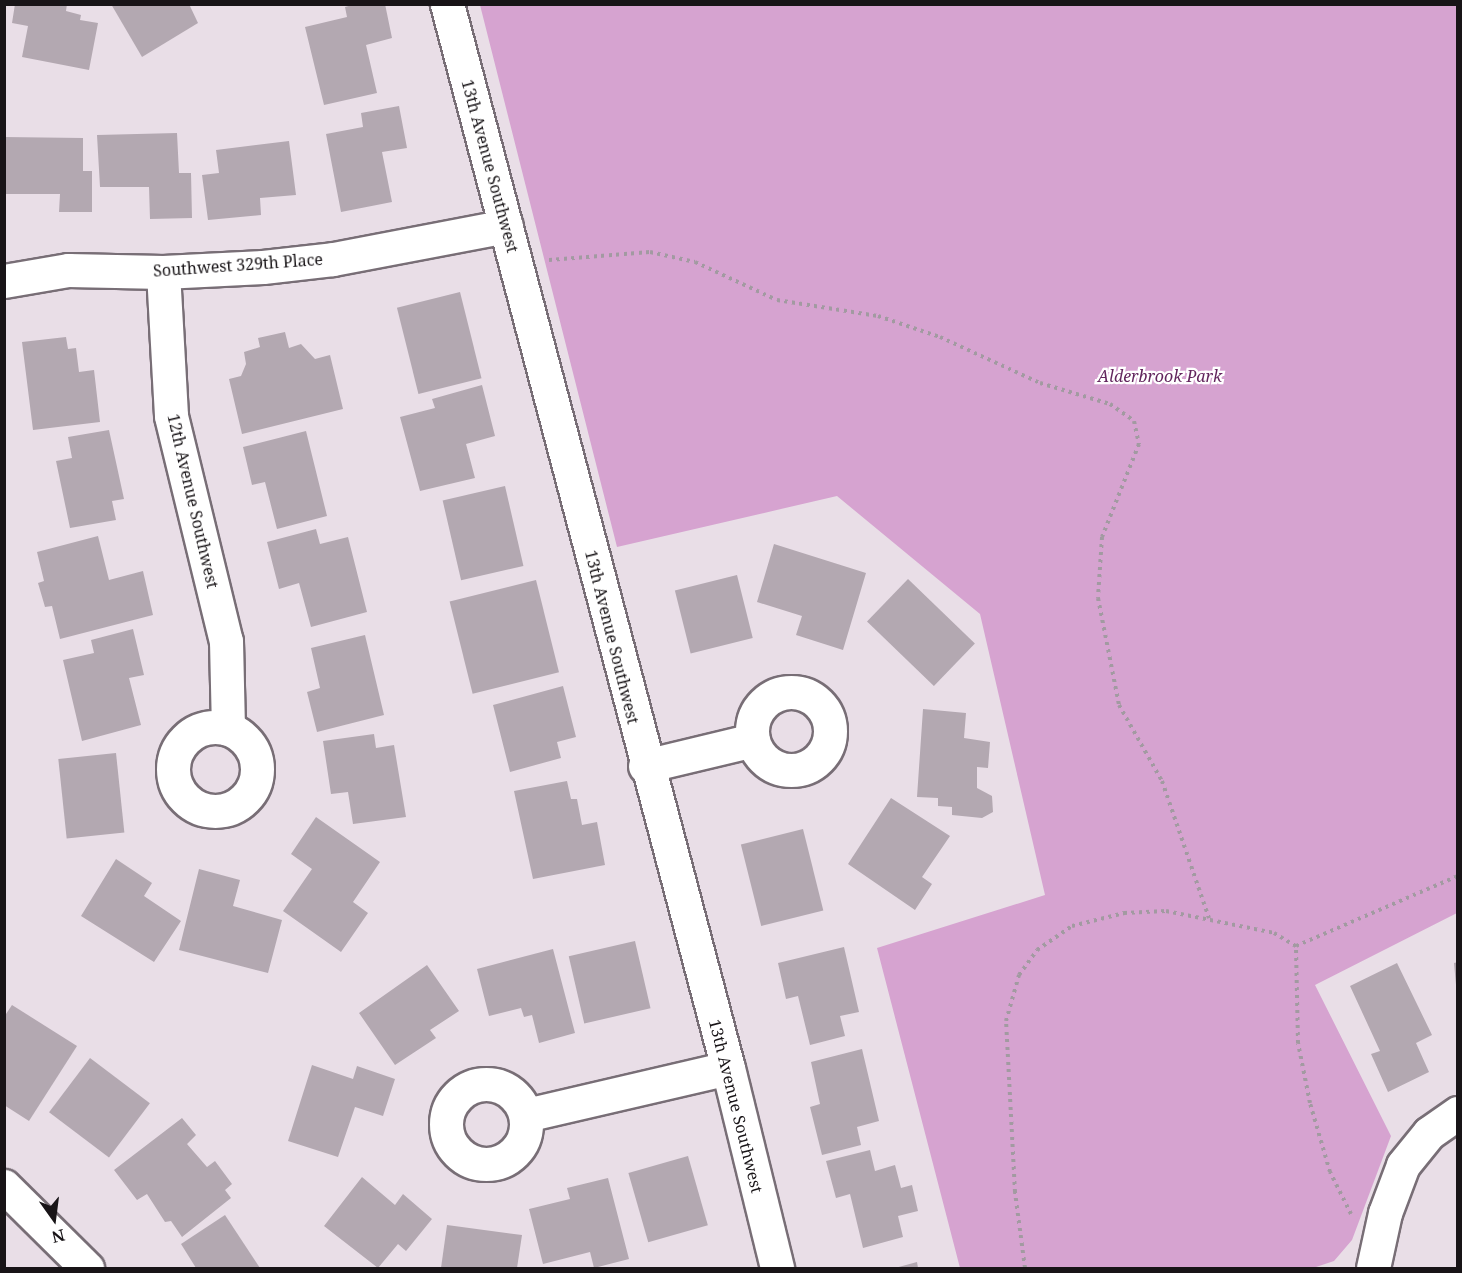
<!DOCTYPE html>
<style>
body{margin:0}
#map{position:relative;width:1462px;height:1273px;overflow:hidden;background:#e9dee7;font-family:"Noto Serif",serif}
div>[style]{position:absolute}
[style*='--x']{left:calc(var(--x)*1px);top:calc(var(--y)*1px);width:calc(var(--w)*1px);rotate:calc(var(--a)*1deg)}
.green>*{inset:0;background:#d6a3d0}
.building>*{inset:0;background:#b3a8b1;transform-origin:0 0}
.path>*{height:4px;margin-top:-2px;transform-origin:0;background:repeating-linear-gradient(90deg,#a29aa1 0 3px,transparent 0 7.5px)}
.roads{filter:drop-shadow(2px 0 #786e76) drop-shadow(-2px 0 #786e76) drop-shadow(0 2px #786e76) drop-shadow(0 -2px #786e76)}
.minor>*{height:33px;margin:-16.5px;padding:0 16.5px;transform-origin:16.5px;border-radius:16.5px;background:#fff}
.minor>.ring{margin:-16.5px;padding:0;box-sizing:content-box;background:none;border:33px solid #fff;border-radius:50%}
span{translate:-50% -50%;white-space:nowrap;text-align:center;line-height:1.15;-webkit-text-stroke:4.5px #fff;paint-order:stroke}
.street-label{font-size:16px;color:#181417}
.park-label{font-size:16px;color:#62255d;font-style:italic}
.frame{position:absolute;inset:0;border:6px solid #181417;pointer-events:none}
.north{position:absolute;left:24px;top:1189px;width:60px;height:60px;-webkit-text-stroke:4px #fff;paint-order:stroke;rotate:166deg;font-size:16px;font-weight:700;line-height:24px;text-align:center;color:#181417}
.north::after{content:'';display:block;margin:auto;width:21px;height:27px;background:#181417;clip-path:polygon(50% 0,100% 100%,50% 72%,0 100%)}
</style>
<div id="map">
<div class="green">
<div style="clip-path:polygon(480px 5px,1457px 5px,1457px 913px,1315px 985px,1391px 1136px,1352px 1240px,1334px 1261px,1313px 1268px,960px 1268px,877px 948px,1045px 895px,980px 614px,837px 496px,617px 547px)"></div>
</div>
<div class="building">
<div style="clip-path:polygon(15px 4px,67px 4px,66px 11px,81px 15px,80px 20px,98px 23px,89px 70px,22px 57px,28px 26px,12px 23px)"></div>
<div style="clip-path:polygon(111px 4px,189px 4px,198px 23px,142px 57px)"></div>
<div style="clip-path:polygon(356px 4px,385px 4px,392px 38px,366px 45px,377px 93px,324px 105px,305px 27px,347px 17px,345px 7px)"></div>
<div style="clip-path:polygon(399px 106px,407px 148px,382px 152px,392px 202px,341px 212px,326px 134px,363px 127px,361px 113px)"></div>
<div style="clip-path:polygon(177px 133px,179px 173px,191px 173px,192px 218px,150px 219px,149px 187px,100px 187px,97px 135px)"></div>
<div style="clip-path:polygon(4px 137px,83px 138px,83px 171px,92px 171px,92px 212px,59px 212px,60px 194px,4px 194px)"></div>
<div style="clip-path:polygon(289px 141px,296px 195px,260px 198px,261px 215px,208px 220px,202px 175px,219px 173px,216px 150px)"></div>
<div style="left:460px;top:292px;width:89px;height:65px;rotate:76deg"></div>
<div style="clip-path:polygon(285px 332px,289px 348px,301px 344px,315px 359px,330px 355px,343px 409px,242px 434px,229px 379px,241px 376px,246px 364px,244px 352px,260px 347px,258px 338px)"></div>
<div style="clip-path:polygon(66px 337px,68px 349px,76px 348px,79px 372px,94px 370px,100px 422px,33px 430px,22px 342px)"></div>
<div style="clip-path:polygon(482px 385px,495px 436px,466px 444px,475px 478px,420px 491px,400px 417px,435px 408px,432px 399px)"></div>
<div style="clip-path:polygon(109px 430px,124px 499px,112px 501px,116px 520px,70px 528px,56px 461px,72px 458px,68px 437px)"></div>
<div style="clip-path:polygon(306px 431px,327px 516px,277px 529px,265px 482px,252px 485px,243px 447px)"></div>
<div style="left:505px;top:486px;width:82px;height:64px;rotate:77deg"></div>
<div style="clip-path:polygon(316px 529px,320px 544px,348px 537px,367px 612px,311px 627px,299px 583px,279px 589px,267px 542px)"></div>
<div style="clip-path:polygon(98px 536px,109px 580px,143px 571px,153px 615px,60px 639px,52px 606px,45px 607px,38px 583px,44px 581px,37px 552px)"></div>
<div style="clip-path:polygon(774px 544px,866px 573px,843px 650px,796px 635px,802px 616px,757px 602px)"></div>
<div style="left:737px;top:575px;width:65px;height:64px;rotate:76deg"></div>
<div style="left:908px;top:579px;width:93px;height:59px;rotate:44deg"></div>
<div style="left:536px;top:580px;width:95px;height:89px;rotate:76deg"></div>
<div style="clip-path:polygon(133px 629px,144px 675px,129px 678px,141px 725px,82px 741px,63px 660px,94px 653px,91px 640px)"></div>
<div style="clip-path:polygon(365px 635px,384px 715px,317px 732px,307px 692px,320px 688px,311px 648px)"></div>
<div style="clip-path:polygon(563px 686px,576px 737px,557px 742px,561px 758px,510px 772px,493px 705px)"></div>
<div style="clip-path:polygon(923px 709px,966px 713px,964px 738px,990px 742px,988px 768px,977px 767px,977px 788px,992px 796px,993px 812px,982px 818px,952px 815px,952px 807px,938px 806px,938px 798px,917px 797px)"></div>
<div style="clip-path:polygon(374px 734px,376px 748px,394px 745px,406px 817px,353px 824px,348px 792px,331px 794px,323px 741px)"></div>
<div style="left:116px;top:753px;width:80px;height:58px;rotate:84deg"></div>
<div style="clip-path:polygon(567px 781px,571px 799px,577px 799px,582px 825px,597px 822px,605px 865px,533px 879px,514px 791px)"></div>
<div style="clip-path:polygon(891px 798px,950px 836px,922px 877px,932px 884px,915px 910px,848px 864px)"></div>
<div style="clip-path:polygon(316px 817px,380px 862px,353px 902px,368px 913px,341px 952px,283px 911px,312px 869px,291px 854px)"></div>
<div style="left:803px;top:829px;width:84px;height:64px;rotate:76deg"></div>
<div style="clip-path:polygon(116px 859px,152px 883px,144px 896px,181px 921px,154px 962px,81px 916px)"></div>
<div style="clip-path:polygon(199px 869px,240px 880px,233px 906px,282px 920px,268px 973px,179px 950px)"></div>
<div style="left:635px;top:941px;width:69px;height:68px;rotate:77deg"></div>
<div style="clip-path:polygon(844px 947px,859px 1012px,840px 1016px,845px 1036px,810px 1045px,798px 996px,786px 999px,778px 963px)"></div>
<div style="clip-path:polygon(553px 949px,575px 1033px,539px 1043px,532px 1015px,524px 1017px,521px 1008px,489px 1016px,477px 969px)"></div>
<div style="clip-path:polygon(1458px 962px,1458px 985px,1456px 985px,1454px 963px)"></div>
<div style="clip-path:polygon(1397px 963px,1432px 1035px,1416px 1043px,1429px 1072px,1388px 1092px,1371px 1054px,1380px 1051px,1350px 986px)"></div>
<div style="clip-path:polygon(427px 965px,459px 1011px,430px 1030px,436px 1038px,395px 1065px,359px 1013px)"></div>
<div style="clip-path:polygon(12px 1005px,77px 1046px,29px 1121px,4px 1105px,4px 1017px)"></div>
<div style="clip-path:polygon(862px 1049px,879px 1121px,857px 1127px,861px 1145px,822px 1155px,810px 1107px,820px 1104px,811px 1062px)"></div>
<div style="left:90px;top:1058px;width:75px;height:68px;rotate:37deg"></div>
<div style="clip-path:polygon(312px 1065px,353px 1079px,357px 1066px,395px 1079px,383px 1116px,355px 1107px,338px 1157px,288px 1141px)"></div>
<div style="clip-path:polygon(182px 1118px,196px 1135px,187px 1144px,207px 1167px,215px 1161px,232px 1184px,225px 1190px,231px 1198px,182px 1237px,171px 1221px,165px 1222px,147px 1194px,137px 1200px,114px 1170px)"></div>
<div style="clip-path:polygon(870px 1150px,875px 1171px,895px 1165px,901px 1188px,912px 1185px,918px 1211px,898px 1216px,903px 1237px,863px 1248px,850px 1194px,836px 1198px,826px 1161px)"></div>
<div style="left:688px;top:1156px;width:72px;height:62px;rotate:74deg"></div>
<div style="clip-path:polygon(362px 1177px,395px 1205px,403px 1194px,432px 1219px,406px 1251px,398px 1244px,378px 1268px,324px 1226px)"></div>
<div style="clip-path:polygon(608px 1178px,629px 1259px,594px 1268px,590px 1252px,543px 1264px,529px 1209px,570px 1199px,567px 1188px)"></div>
<div style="clip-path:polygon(225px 1215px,260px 1268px,196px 1268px,181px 1244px)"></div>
<div style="clip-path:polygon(447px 1225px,522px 1235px,517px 1268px,441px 1268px)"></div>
<div style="clip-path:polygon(917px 1262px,918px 1268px,895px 1268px)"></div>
</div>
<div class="path">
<div style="--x:549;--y:260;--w:101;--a:-4.5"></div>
<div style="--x:650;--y:252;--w:46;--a:12.5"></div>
<div style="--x:695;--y:262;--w:90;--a:24.9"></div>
<div style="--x:777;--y:300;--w:102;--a:9"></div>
<div style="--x:878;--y:316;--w:65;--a:18.7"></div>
<div style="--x:940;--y:337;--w:110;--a:24.7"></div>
<div style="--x:1040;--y:383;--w:73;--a:16.7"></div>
<div style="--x:1110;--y:404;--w:29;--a:35"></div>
<div style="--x:1134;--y:421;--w:24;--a:78"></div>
<div style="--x:1139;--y:444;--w:100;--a:111.7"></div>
<div style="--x:1102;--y:537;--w:61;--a:93.8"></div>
<div style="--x:1098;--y:598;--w:109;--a:78.9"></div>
<div style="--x:1119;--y:705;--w:87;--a:60.5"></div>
<div style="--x:1162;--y:781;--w:145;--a:71.1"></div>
<div style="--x:1351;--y:1214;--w:47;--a:-116.6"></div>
<div style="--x:1330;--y:1172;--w:72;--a:-106.2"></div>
<div style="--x:1310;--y:1103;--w:61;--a:-101.3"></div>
<div style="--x:1298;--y:1043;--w:97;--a:-91.2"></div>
<div style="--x:1296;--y:946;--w:176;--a:-23.4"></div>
<div style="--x:1025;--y:1268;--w:77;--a:-97.5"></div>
<div style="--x:1015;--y:1192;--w:171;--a:-93"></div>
<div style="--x:1006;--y:1021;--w:48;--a:-74.2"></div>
<div style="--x:1019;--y:975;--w:31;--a:-54"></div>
<div style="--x:1037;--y:950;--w:42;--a:-34.4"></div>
<div style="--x:1072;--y:926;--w:54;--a:-14"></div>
<div style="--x:1124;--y:913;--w:42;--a:-2.7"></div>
<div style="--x:1166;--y:911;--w:110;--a:11.5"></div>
<div style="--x:1274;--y:933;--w:26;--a:31"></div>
</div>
<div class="roads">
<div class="minor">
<div style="--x:447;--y:4;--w:1100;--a:75.21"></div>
<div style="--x:728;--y:1068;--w:206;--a:76.2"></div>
<div style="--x:163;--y:272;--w:144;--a:86.8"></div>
<div style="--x:171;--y:416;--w:232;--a:76.3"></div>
<div style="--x:226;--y:641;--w:88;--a:88.7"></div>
<div style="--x:4;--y:281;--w:65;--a:-9.8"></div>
<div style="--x:68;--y:270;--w:95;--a:1.2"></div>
<div style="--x:163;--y:272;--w:100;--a:-2.9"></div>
<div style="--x:263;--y:267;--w:70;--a:-6.5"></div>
<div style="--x:333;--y:259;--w:176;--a:-10.8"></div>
<div class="ring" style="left:752px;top:692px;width:45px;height:45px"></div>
<div class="ring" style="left:173px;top:727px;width:51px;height:51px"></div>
<div style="--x:645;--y:766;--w:111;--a:-13.5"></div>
<div class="ring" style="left:446px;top:1084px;width:47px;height:47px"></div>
<div style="--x:526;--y:1115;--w:207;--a:-13.1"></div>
<div style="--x:4;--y:1186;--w:117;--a:44.7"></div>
<div style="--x:1373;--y:1268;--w:56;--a:-77.7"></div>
<div style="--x:1385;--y:1213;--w:51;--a:-69.4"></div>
<div style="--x:1403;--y:1165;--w:41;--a:-50.9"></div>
<div style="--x:1429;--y:1133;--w:35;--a:-35"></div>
</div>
</div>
<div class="street-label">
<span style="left:490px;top:166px;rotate:75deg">13th Avenue Southwest</span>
<span style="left:238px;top:265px;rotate:-4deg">Southwest 329th Place</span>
<span style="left:193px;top:501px;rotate:77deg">12th Avenue Southwest</span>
<span style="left:612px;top:637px;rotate:76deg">13th Avenue Southwest</span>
<span style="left:736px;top:1106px;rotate:76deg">13th Avenue Southwest</span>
</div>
<div class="park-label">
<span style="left:1160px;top:376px">Alderbrook Park</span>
</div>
<div class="frame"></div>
<div class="north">N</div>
</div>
